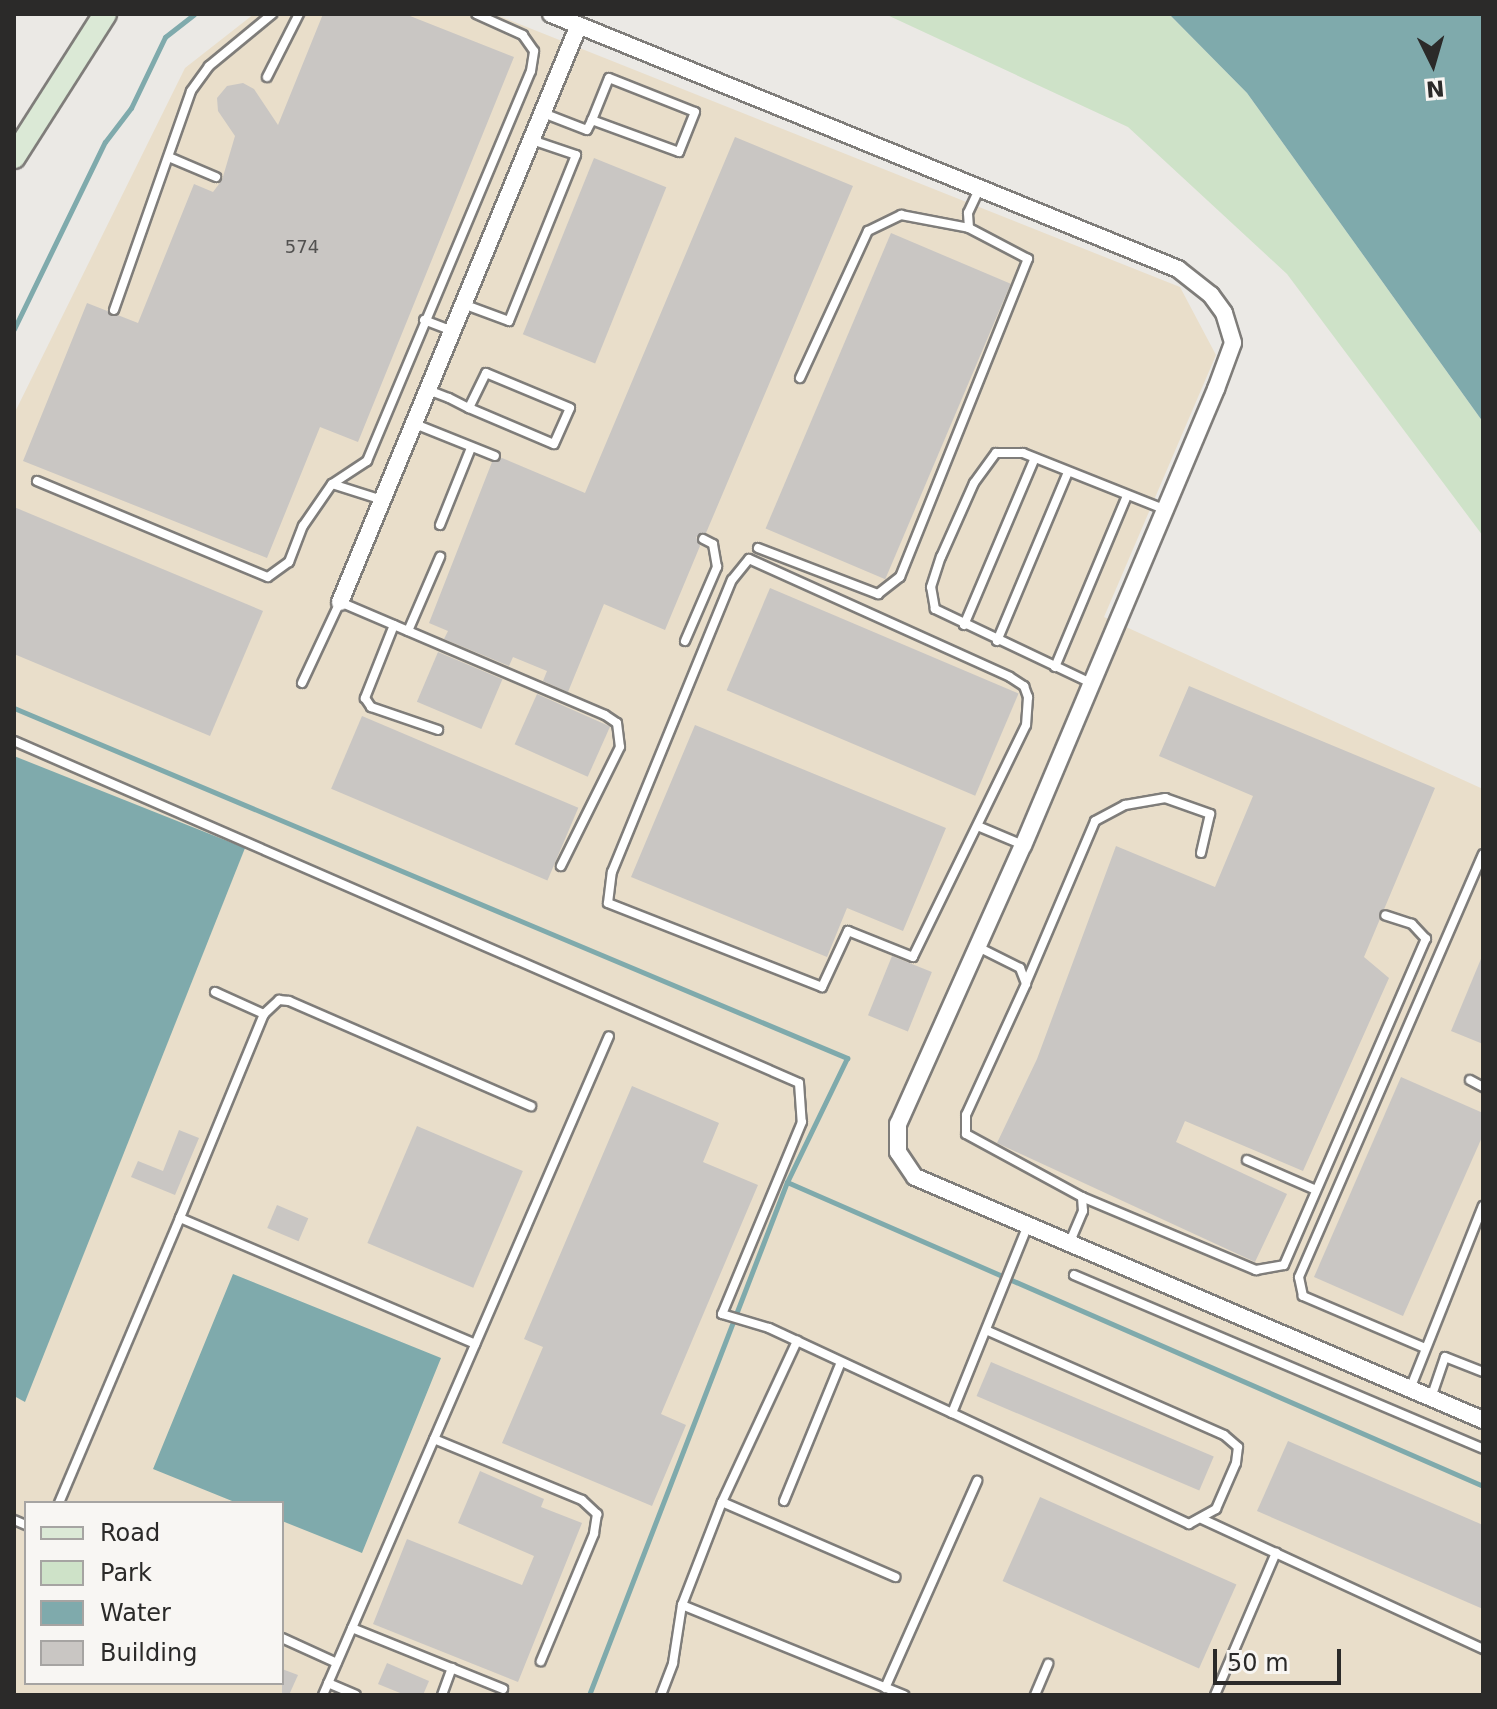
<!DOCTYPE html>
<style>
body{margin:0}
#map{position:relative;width:1497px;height:1709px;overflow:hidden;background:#ebe9e5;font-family:"DejaVu Sans",sans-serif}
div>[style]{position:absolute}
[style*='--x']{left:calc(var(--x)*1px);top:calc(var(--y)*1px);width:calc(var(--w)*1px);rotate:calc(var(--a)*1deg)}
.industrial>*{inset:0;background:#e9deca}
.green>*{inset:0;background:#cee2c8}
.water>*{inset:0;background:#7faaac}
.stream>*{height:5px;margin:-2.5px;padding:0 2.5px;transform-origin:2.5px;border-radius:2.5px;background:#7faaac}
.building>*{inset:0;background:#c9c6c3;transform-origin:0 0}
.roads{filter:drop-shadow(2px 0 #7f7d7a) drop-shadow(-2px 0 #7f7d7a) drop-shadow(0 2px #7f7d7a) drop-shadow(0 -2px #7f7d7a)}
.lane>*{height:8px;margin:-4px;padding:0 4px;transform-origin:4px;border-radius:4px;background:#fff}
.street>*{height:16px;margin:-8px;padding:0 8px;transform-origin:8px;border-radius:8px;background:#fff}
.secondary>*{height:22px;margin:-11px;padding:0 11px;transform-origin:11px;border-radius:11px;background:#dbe9d6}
span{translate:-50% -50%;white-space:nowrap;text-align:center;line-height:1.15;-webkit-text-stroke:6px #f8f6f3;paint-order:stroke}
.number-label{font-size:18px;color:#525150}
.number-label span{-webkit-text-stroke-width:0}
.frame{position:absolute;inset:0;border:16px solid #2b2a29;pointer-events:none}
.legend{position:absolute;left:24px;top:1501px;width:260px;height:184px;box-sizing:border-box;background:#f8f6f3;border:2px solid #a6a4a2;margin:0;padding:10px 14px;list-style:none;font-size:24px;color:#2b2a29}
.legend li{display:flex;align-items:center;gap:16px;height:40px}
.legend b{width:40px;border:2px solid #a6a4a2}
.north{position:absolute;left:1393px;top:24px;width:80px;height:80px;-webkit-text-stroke:6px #f8f6f3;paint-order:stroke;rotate:175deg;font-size:22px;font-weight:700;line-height:32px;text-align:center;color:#2b2a29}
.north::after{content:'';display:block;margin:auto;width:28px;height:36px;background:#2b2a29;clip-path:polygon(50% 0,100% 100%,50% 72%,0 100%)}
.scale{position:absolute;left:1213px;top:1649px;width:128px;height:36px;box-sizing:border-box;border:4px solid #2b2a29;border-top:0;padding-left:10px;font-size:24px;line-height:28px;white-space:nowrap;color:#2b2a29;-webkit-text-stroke:6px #f8f6f3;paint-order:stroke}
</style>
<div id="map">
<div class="industrial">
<div style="clip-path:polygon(evenodd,254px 14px,494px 14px,1180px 287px,1216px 355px,1104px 617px,1483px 789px,1483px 1695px,14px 1695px,14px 414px,185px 68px,254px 14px,26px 1503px,282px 1503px,282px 1683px,26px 1683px,26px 1503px)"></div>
</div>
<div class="green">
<div style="clip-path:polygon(885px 14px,1169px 14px,1247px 93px,1483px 422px,1483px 536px,1287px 274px,1128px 127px)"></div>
</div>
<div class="water">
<div style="clip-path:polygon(1169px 14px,1483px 14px,1483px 422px,1247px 93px)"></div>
<div style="clip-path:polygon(14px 756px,245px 848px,25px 1402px,14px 1396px)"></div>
<div style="clip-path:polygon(233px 1274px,441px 1358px,362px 1553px,282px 1521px,282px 1503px,237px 1503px,153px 1469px)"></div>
</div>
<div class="stream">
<div style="--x:14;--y:329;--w:208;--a:-64.1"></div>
<div style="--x:105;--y:142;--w:43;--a:-52.6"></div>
<div style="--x:131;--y:108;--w:79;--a:-64.4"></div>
<div style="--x:165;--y:37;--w:37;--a:-38"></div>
<div style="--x:14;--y:708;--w:904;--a:22.79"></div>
<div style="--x:847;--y:1058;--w:138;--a:115.8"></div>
<div style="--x:787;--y:1182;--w:759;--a:23.59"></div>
<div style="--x:589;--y:1695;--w:550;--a:-68.9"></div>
</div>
<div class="building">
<div style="clip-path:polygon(323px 14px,405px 14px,514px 57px,358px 442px,320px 427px,267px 558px,23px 461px,87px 303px,138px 323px,194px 184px,213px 192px,222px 180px,235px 136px,218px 111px,217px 98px,227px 86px,243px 83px,254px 89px,278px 125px)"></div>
<div style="clip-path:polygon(735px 137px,853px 186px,706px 533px,696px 537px,700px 546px,665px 630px,604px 604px,568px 692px,543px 681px,547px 671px,513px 657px,509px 666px,444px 639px,448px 631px,429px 623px,492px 462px,502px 458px,585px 493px)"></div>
<div style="left:594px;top:158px;width:78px;height:190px;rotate:22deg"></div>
<div style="left:891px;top:233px;width:130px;height:321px;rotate:23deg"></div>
<div style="clip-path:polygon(14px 507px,263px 611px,210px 736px,14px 654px)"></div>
<div style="left:770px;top:588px;width:270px;height:111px;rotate:23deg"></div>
<div style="left:438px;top:652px;width:70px;height:54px;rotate:23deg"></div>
<div style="clip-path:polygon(1189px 686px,1435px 788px,1364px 957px,1389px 978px,1303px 1171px,1185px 1121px,1176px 1142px,1287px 1194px,1255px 1262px,997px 1143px,1037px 1059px,1116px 846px,1215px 887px,1253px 796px,1159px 756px)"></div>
<div style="left:537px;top:694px;width:80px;height:55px;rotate:24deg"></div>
<div style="left:362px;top:716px;width:235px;height:79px;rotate:23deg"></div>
<div style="clip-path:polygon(695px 725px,946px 828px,903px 931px,847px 908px,827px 957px,631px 877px)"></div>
<div style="clip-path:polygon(1483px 954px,1483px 1044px,1451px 1031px)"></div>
<div style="left:892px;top:956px;width:43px;height:64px;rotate:22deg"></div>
<div style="clip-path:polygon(1401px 1077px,1483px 1113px,1483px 1135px,1403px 1316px,1314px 1277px)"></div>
<div style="clip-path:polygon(632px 1086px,719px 1123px,703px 1162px,758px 1185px,661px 1414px,686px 1425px,652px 1506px,502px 1443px,543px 1347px,524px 1339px)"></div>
<div style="left:417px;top:1126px;width:115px;height:127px;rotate:23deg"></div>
<div style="clip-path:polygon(179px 1130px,199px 1138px,175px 1195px,131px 1177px,138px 1161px,163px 1171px)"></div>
<div style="left:277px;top:1205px;width:34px;height:25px;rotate:23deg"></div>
<div style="left:991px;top:1362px;width:242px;height:37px;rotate:23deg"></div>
<div style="clip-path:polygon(1288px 1441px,1483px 1525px,1483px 1609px,1257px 1511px)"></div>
<div style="clip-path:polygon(480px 1471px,544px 1499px,541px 1507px,582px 1523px,518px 1682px,373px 1624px,407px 1539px,522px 1585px,534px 1556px,458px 1523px)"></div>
<div style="left:1040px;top:1497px;width:215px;height:92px;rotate:24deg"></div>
<div style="clip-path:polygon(387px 1663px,429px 1681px,423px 1695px,405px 1695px,378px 1684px)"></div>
<div style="clip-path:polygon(282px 1669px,298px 1675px,289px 1695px,282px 1695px)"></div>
</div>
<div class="roads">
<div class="lane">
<div style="--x:267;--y:77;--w:71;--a:-63.1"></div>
<div style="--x:609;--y:78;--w:92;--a:21.6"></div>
<div style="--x:695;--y:112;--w:43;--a:111.8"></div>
<div style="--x:679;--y:152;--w:93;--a:-159.8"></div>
<div style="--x:592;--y:120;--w:45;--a:-68"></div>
<div style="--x:543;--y:113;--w:47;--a:21.1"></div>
<div style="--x:587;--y:130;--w:11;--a:-63"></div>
<div style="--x:171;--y:158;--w:49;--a:22.9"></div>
<div style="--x:463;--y:304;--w:49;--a:20.3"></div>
<div style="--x:509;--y:321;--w:179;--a:-68"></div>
<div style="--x:576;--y:155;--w:46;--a:-161.2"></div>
<div style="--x:114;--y:310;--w:232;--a:-70.6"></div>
<div style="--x:191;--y:91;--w:31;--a:-54"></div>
<div style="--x:209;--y:66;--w:82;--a:-39.5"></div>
<div style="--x:424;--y:320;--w:30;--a:21"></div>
<div style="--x:800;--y:378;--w:162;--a:-65.2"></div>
<div style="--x:868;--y:231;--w:37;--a:-26"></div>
<div style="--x:901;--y:215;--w:69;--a:10.8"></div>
<div style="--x:428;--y:390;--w:22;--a:21"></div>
<div style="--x:449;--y:398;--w:22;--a:27"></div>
<div style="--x:469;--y:408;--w:92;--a:23"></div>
<div style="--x:554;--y:444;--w:39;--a:-66"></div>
<div style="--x:570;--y:408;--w:91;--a:-157.4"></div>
<div style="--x:486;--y:373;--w:39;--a:116"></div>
<div style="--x:415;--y:424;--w:86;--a:21.8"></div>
<div style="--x:37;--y:481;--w:250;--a:22.6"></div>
<div style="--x:268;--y:577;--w:26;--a:-36"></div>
<div style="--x:289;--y:562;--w:39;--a:-69"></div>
<div style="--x:303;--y:526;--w:51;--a:-55.4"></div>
<div style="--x:332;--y:484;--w:52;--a:17.7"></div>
<div style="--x:332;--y:484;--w:42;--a:-33.3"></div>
<div style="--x:367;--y:461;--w:423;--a:-67.2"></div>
<div style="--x:531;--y:71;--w:20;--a:-81"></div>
<div style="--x:534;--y:51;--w:19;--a:-125"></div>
<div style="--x:523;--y:35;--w:51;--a:-155.9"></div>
<div style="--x:440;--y:525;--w:83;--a:-68.1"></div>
<div style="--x:758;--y:548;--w:129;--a:21"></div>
<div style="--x:878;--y:594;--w:28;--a:-38"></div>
<div style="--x:900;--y:577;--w:343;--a:-68.1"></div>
<div style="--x:1028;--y:259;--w:67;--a:-152.3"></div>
<div style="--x:969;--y:228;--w:15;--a:-94"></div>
<div style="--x:968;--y:213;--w:26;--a:-65"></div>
<div style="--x:749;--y:559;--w:286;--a:24.3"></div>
<div style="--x:1010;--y:677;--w:17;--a:33"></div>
<div style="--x:1024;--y:686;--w:12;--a:70"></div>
<div style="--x:1028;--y:697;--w:28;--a:94"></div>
<div style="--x:1026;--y:725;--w:258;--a:116"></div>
<div style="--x:913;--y:957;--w:70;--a:-158.2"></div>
<div style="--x:848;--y:931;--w:62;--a:114.9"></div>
<div style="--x:822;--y:987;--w:230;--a:-158.6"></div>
<div style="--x:608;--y:903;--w:31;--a:-83"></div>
<div style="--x:612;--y:872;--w:316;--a:-67.7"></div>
<div style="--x:732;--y:580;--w:27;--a:-51"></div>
<div style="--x:394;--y:625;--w:79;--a:111.7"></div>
<div style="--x:365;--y:698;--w:11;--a:56"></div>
<div style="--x:371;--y:707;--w:71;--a:18.9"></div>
<div style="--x:964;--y:625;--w:181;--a:-67"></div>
<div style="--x:408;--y:631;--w:81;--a:-66.6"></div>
<div style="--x:685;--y:641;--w:81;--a:-66.6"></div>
<div style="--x:717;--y:567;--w:23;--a:-100"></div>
<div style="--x:713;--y:544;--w:11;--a:-153"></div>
<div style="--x:997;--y:641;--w:183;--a:-67.2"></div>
<div style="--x:1055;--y:667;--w:186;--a:-67.2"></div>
<div style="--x:302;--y:683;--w:89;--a:-64.9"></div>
<div style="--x:340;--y:602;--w:288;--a:23.1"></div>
<div style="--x:605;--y:715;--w:14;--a:34"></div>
<div style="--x:617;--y:723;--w:24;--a:83"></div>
<div style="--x:620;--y:747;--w:133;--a:116.4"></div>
<div style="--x:1091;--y:683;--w:173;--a:-154.6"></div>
<div style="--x:935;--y:609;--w:22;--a:-100"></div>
<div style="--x:931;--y:587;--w:32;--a:-72"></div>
<div style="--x:941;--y:557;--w:81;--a:-66"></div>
<div style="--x:974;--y:483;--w:37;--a:-54"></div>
<div style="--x:996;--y:453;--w:27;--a:0"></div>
<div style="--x:1023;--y:453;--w:154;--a:21.7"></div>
<div style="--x:14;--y:741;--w:856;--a:23.54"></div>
<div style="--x:799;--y:1083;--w:39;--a:86"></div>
<div style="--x:802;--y:1122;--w:208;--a:112.6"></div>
<div style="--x:722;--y:1314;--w:49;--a:16.6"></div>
<div style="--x:769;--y:1328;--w:202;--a:24.9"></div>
<div style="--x:952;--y:1413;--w:201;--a:-68"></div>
<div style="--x:980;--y:827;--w:47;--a:22.7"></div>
<div style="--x:978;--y:947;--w:47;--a:26.6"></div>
<div style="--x:1020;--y:968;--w:17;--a:69"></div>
<div style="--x:1026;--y:984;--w:144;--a:114.6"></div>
<div style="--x:966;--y:1115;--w:19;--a:90"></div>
<div style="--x:966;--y:1134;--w:132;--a:28.5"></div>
<div style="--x:1082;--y:1197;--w:14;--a:86"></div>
<div style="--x:1083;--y:1211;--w:36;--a:113"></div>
<div style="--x:1026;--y:983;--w:176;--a:-66.9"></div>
<div style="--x:1095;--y:821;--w:34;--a:-28"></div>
<div style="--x:1125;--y:805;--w:41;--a:-9.9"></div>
<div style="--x:1165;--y:798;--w:48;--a:19.6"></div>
<div style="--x:1210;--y:814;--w:40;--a:103"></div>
<div style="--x:215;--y:992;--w:54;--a:24.2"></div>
<div style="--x:264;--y:1014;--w:221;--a:112.4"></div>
<div style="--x:180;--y:1218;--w:321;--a:23.1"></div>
<div style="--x:264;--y:1014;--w:21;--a:-43"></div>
<div style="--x:279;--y:1000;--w:10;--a:6"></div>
<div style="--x:289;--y:1001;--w:264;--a:23.5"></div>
<div style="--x:1470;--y:1080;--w:15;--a:28"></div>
<div style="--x:1247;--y:1160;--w:75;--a:23.5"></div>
<div style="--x:1082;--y:1197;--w:189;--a:22.8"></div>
<div style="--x:1256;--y:1270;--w:28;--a:-10"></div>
<div style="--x:1284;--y:1265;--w:356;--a:-66.5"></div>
<div style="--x:1426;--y:939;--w:21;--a:-133"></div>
<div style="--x:1412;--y:924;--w:28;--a:-162"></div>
<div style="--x:1074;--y:1275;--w:444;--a:23"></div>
<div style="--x:1425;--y:1348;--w:133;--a:-156.9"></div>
<div style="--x:1303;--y:1296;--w:19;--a:-102"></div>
<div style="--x:1299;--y:1277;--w:461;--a:-66.5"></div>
<div style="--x:1410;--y:1389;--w:197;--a:-68.3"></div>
<div style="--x:1431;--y:1398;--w:43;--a:-71.1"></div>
<div style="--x:1445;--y:1357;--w:41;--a:21.5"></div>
<div style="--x:952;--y:1413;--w:262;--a:25.1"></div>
<div style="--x:1189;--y:1524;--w:31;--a:-29"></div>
<div style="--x:1216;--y:1509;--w:50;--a:-66.5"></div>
<div style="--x:1236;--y:1463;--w:16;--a:-83"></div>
<div style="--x:1238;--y:1447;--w:18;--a:-139"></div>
<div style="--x:1224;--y:1435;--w:260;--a:-156.2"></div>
<div style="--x:434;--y:1439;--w:160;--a:22.4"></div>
<div style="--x:582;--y:1500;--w:21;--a:43"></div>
<div style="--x:597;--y:1514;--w:20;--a:99"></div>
<div style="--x:594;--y:1534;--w:138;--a:112.7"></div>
<div style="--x:784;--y:1501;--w:150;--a:-67.7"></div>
<div style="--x:722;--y:1502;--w:189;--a:23.4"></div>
<div style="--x:59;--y:1503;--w:310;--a:-67"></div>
<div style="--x:1202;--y:1519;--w:310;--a:24.8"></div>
<div style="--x:14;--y:1520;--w:13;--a:23"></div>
<div style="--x:682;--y:1605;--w:240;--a:22.1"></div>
<div style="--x:352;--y:1628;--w:163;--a:22"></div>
<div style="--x:282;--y:1638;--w:60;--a:24.4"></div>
<div style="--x:328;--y:1683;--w:30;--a:23"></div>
<div style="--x:885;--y:1688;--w:227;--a:-66"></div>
<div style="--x:323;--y:1695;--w:718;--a:-66.54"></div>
<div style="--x:442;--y:1695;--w:29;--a:-70"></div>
<div style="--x:661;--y:1695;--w:34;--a:-69"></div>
<div style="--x:673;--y:1663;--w:59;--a:-81.2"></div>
<div style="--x:682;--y:1605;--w:110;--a:-68.8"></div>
<div style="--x:722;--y:1502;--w:178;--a:-65"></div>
<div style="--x:1035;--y:1695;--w:34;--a:-67"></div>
<div style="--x:1215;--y:1695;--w:155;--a:-66.8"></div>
</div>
<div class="street">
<div style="--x:551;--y:14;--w:677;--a:22.13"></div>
<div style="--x:1178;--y:269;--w:42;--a:38.2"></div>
<div style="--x:1211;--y:295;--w:22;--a:54"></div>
<div style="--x:1224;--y:313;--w:31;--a:73"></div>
<div style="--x:1233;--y:343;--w:49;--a:110.3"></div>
<div style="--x:1216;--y:389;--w:495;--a:112.9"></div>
<div style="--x:1023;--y:845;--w:306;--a:114.1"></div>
<div style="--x:898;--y:1124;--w:28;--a:90"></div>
<div style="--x:898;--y:1152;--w:30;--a:56"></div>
<div style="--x:915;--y:1177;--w:618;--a:23.16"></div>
<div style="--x:340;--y:602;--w:622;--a:-67.51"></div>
</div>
<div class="secondary">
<div style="--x:14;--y:157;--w:169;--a:-57.5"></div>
</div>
</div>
<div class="number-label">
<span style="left:302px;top:247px">574</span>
</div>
<div class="frame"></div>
<ul class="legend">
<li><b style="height:10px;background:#dbe9d6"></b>Road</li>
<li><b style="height:22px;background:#cee2c8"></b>Park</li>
<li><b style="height:22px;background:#7faaac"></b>Water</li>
<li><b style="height:22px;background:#c9c6c3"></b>Building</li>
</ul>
<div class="north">N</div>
<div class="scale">50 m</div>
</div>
